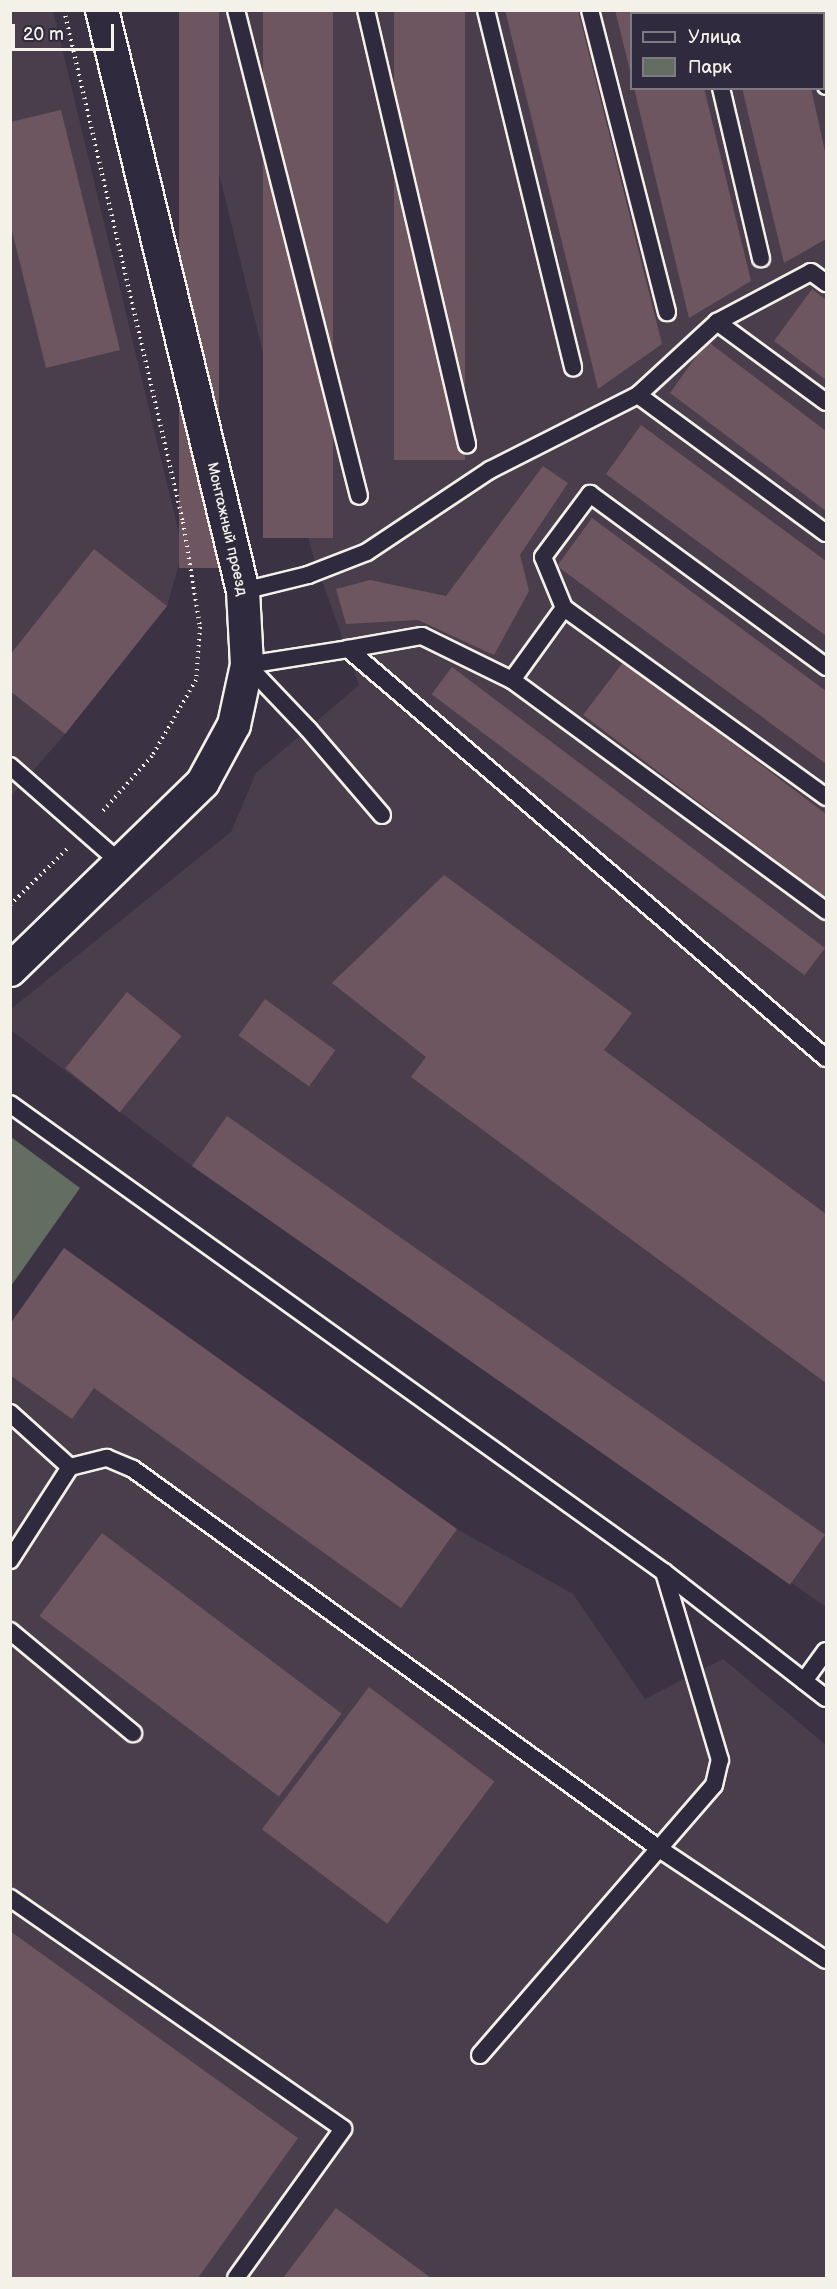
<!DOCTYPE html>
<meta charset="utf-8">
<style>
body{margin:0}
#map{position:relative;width:837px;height:2289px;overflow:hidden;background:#3b3344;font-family:"Balsamiq Sans",sans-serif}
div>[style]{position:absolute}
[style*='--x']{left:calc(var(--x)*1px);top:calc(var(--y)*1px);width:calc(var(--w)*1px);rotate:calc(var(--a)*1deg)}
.built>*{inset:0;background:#4a3e4c}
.green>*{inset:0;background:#636d61}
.building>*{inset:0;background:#6d565f;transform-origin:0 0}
.path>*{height:4px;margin-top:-2px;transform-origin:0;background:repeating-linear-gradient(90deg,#f4f1e8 0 1.5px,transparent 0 6px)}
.roads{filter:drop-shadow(2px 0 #f4f1e8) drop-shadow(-2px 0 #f4f1e8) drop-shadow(0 2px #f4f1e8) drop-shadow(0 -2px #f4f1e8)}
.lane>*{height:16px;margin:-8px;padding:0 8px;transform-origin:8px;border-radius:8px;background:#2f2a3d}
.street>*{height:32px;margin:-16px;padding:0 16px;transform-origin:16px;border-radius:16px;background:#2f2a3d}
span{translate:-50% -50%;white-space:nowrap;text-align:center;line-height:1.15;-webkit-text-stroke:6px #2f2a3d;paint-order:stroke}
.street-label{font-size:15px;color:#f4f1e8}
.frame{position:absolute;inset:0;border:12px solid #f4f1e8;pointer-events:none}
.legend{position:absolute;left:630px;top:12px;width:195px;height:78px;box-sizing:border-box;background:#2f2a3d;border:2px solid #7e7a81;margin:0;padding:8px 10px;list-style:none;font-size:18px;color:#f4f1e8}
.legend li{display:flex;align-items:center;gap:12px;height:30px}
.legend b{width:30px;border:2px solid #7e7a81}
.scale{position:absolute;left:12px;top:24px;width:102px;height:27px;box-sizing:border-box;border:3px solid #f4f1e8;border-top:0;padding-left:8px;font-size:18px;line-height:21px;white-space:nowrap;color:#f4f1e8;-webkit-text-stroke:4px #2f2a3d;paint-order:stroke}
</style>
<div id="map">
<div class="built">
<div style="clip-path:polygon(11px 11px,53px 11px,183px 550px,167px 606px,65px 734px,11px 796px)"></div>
<div style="clip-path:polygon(evenodd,179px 11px,826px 11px,826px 1607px,192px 1166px,11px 1030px,11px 1009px,231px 832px,256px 773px,359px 685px,312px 552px,179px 11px,632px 14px,824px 14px,824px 88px,632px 88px,632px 14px)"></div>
<div style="clip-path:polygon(64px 1248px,457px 1529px,573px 1594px,645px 1699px,723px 1659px,826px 1745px,826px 2278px,11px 2278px,11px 1324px)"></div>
</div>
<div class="green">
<div style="clip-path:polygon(11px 1137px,80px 1188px,11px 1286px)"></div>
</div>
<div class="building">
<div style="left:179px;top:10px;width:40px;height:558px"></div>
<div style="left:263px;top:10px;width:70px;height:528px"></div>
<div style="left:394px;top:10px;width:71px;height:450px"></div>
<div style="clip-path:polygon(505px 10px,578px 10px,662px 344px,598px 389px)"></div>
<div style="clip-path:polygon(615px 10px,684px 10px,685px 14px,632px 14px,631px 75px)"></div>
<div style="left:724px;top:10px;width:68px;height:4px"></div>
<div style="clip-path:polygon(634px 88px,704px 88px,751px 281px,689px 318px)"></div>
<div style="clip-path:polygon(742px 88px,811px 88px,826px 156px,826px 239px,784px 263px)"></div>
<div style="clip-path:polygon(61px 110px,120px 350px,46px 368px,10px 223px,10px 122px)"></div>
<div style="clip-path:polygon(812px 289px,826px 300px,826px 380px,774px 341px)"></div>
<div style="clip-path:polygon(707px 341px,826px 431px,826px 511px,670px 393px)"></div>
<div style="clip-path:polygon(641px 425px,826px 561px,826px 636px,606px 474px)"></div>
<div style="clip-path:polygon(543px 466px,568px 483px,520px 555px,529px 591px,494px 655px,418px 620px,346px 624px,336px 589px,370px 580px,446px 596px)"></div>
<div style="clip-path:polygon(592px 518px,826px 691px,826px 764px,557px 566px)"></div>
<div style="clip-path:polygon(94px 549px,167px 606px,65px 734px,10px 691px,10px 655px)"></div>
<div style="clip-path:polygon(624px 661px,826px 814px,826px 898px,583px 715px)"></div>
<div style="left:452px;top:667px;width:467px;height:34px;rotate:37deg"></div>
<div style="clip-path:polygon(444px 875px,632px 1013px,604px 1050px,826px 1214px,826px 1383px,411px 1077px,426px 1057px,332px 983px)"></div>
<div style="left:127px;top:992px;width:70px;height:98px;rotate:39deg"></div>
<div style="left:265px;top:999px;width:87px;height:45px;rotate:36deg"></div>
<div style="left:227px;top:1116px;width:730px;height:61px;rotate:35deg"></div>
<div style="clip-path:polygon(64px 1248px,457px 1529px,401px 1608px,94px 1388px,72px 1419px,10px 1375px,10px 1324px)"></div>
<div style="left:102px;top:1533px;width:300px;height:104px;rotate:37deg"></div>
<div style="left:369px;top:1687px;width:157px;height:178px;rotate:37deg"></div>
<div style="clip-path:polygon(10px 1931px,298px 2138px,198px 2278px,10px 2278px)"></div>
<div style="clip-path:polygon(336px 2208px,431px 2278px,283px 2278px)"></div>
</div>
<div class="path">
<div style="--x:64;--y:10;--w:526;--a:76.92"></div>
<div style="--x:183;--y:522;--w:106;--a:80.8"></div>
<div style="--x:200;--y:627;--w:53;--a:94.3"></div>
<div style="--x:196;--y:680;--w:88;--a:120.1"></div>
<div style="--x:152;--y:756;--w:76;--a:131.8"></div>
<div style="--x:10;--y:905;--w:80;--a:-44.5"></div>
</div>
<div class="roads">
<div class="lane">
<div style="--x:236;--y:10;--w:501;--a:75.8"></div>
<div style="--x:366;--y:10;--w:446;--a:76.9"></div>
<div style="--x:486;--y:10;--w:368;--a:76.3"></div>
<div style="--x:590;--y:10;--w:312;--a:75.7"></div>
<div style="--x:702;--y:10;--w:4;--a:76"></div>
<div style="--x:809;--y:10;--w:4;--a:76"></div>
<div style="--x:824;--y:72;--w:14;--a:82"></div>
<div style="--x:721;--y:88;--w:175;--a:76.8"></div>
<div style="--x:717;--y:322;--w:135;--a:36.3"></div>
<div style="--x:638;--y:395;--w:233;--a:36.3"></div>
<div style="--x:243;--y:591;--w:67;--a:-13.8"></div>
<div style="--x:308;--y:575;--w:63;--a:-21.3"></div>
<div style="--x:367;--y:552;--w:148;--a:-33.7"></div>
<div style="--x:490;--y:470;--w:166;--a:-26.9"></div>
<div style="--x:638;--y:395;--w:108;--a:-42.7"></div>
<div style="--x:717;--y:322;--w:106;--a:-28"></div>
<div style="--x:811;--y:272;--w:19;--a:36"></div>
<div style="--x:564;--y:608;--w:323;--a:35.8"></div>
<div style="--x:348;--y:649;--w:75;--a:-10"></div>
<div style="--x:422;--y:636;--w:100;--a:26.1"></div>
<div style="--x:512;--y:680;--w:390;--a:36.3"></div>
<div style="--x:512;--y:680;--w:89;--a:-54.2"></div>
<div style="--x:564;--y:608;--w:55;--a:-112.4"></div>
<div style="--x:543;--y:557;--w:79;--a:-53.3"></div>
<div style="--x:590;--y:494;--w:293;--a:36.2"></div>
<div style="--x:10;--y:766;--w:149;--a:41.2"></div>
<div style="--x:382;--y:815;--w:113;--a:-130.7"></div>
<div style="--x:308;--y:729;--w:88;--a:-133.6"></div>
<div style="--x:247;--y:665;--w:102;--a:-9"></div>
<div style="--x:348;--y:649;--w:629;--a:40.55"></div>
<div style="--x:10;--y:1104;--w:804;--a:35.59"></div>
<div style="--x:664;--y:1572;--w:205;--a:37.9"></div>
<div style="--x:10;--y:1413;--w:81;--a:42"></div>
<div style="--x:70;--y:1467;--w:111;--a:122.8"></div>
<div style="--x:70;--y:1467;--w:38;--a:-14"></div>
<div style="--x:107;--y:1458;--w:28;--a:23"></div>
<div style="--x:133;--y:1469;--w:651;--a:35.81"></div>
<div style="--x:661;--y:1850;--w:198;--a:33.7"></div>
<div style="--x:10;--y:1631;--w:160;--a:39.7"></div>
<div style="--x:804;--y:1681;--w:37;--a:-54"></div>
<div style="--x:10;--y:1898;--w:405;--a:34.7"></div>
<div style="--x:343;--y:2129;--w:183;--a:125.7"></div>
<div style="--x:480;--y:2055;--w:357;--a:-49.1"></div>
<div style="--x:714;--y:1785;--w:26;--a:-77"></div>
<div style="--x:720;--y:1760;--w:196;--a:-106.6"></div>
</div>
<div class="street">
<div style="--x:10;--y:970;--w:269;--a:-44.2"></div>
<div style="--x:203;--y:782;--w:65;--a:-61.5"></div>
<div style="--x:234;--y:725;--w:61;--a:-77.8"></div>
<div style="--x:247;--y:665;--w:74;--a:-93.1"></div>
<div style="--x:243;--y:591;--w:598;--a:-103.64"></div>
</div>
</div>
<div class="street-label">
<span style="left:227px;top:529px;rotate:77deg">Монтажный проезд</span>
</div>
<div class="frame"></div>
<ul class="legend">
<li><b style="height:8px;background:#2f2a3d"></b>Улица</li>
<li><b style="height:16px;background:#636d61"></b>Парк</li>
</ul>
<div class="scale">20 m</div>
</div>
